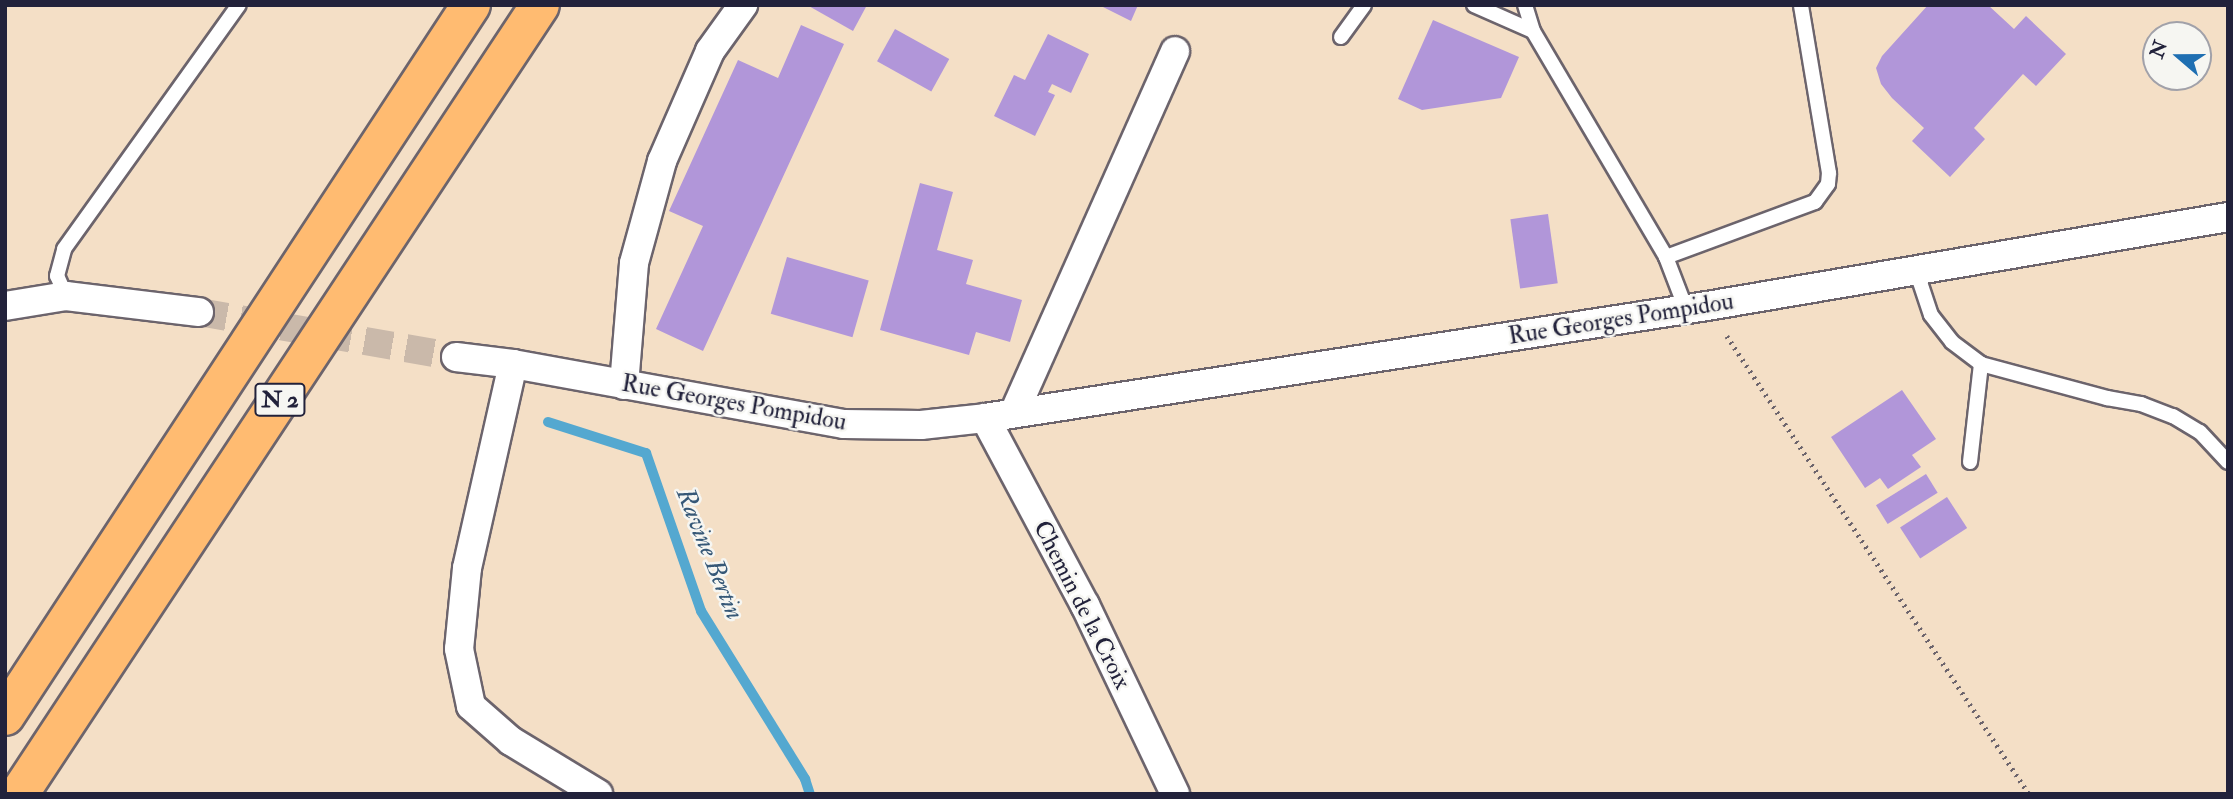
<!DOCTYPE html>
<style>
body{margin:0}
#map{position:relative;width:2233px;height:799px;overflow:hidden;background:#f4dfc6;font-family:"IM FELL Double Pica",serif}
div>[style]{position:absolute}
[style*='--x']{left:calc(var(--x)*1px);top:calc(var(--y)*1px);width:calc(var(--w)*1px);rotate:calc(var(--a)*1deg)}
.stream>*{height:10px;margin:-5px;padding:0 5px;transform-origin:5px;border-radius:5px;background:#54a8d0}
.building>*{inset:0;background:#b196d9;transform-origin:0 0}
.minor-tunnel>*{height:28px;margin-top:-14px;transform-origin:0;background:repeating-linear-gradient(90deg,#cab9aa 0 28px,transparent 0 42px)}
.path>*{height:4.5px;margin-top:-2.25px;transform-origin:0;background:repeating-linear-gradient(90deg,#6c646c 0 2px,transparent 0 7px)}
.roads{filter:drop-shadow(2px 0 #6c646c) drop-shadow(-2px 0 #6c646c) drop-shadow(0 2px #6c646c) drop-shadow(0 -2px #6c646c)}
.service>*{height:14px;margin:-7px;padding:0 7px;transform-origin:7px;border-radius:7px;background:#fff}
.minor>*{height:28px;margin:-14px;padding:0 14px;transform-origin:14px;border-radius:14px;background:#fff}
.trunk>*{height:38px;margin:-19px;padding:0 19px;transform-origin:19px;border-radius:19px;background:#ffbb71}
span{translate:-50% -50%;white-space:nowrap;text-align:center;line-height:1.15;-webkit-text-stroke:5px #f6f6f2;paint-order:stroke}
.shield-label span{padding:2px 5px;background:#f6f6f2;border:2px solid;border-radius:5px;-webkit-text-stroke-width:0}
.shield-label{font-size:23px;color:#22223b;font-weight:700}
.street-label{font-size:24px;color:#22223b}
.water-label{font-size:26px;color:#365877;font-style:italic}
.frame{position:absolute;inset:0;border:7px solid #22223b;pointer-events:none}
.north{position:absolute;left:2142px;top:21px;width:70px;height:70px;box-sizing:border-box;background:#f6f6f2;border:2px solid #a1a1a9;border-radius:50%;rotate:290deg;font-size:19px;font-weight:700;line-height:28px;text-align:center;color:#22223b}
.north::after{content:'';display:block;margin:auto;width:24px;height:32px;background:#1f6fb2;clip-path:polygon(50% 0,100% 100%,50% 72%,0 100%)}
</style>
<div id="map">
<div class="stream">
<div style="--x:548;--y:422;--w:103;--a:17.6"></div>
<div style="--x:646;--y:453;--w:167;--a:70.8"></div>
<div style="--x:701;--y:611;--w:198;--a:58.2"></div>
<div style="--x:805;--y:779;--w:16;--a:72"></div>
</div>
<div class="building">
<div style="clip-path:polygon(807px 5px,867px 5px,853px 31px)"></div>
<div style="clip-path:polygon(1099px 5px,1138px 5px,1131px 21px)"></div>
<div style="clip-path:polygon(1928px 5px,1988px 5px,2014px 29px,2026px 16px,2066px 54px,2036px 86px,2023px 74px,1974px 128px,1985px 139px,1950px 177px,1912px 141px,1924px 128px,1892px 98px,1881px 84px,1876px 68px,1882px 56px)"></div>
<div style="clip-path:polygon(1433px 20px,1519px 57px,1501px 98px,1422px 110px,1398px 99px)"></div>
<div style="clip-path:polygon(801px 25px,844px 44px,703px 351px,656px 329px,703px 226px,669px 211px,738px 60px,778px 78px)"></div>
<div style="left:895px;top:29px;width:62px;height:37px;rotate:29deg"></div>
<div style="clip-path:polygon(1048px 34px,1089px 54px,1071px 93px,1052px 84px,1048px 92px,1055px 95px,1035px 136px,994px 116px,1014px 75px,1025px 80px)"></div>
<div style="clip-path:polygon(920px 183px,953px 192px,937px 250px,973px 260px,966px 284px,1022px 300px,1010px 342px,976px 332px,969px 355px,880px 330px)"></div>
<div style="left:1548px;top:214px;width:70px;height:38px;rotate:82deg"></div>
<div style="left:787px;top:257px;width:85px;height:59px;rotate:16deg"></div>
<div style="clip-path:polygon(1902px 390px,1936px 439px,1912px 455px,1921px 467px,1888px 489px,1880px 478px,1865px 488px,1831px 437px)"></div>
<div style="left:1926px;top:474px;width:22px;height:59px;rotate:58deg"></div>
<div style="left:1947px;top:497px;width:37px;height:56px;rotate:57deg"></div>
</div>
<div class="minor-tunnel">
<div style="--x:199;--y:312;--w:261;--a:9.9"></div>
</div>
<div class="path">
<div style="--x:1727;--y:336;--w:549;--a:56.6"></div>
</div>
<div class="roads">
<div class="service">
<div style="--x:1474;--y:5;--w:64;--a:23.8"></div>
<div style="--x:1525;--y:5;--w:27;--a:73"></div>
<div style="--x:1533;--y:31;--w:262;--a:59.5"></div>
<div style="--x:1666;--y:257;--w:56;--a:69"></div>
<div style="--x:1341;--y:37;--w:39;--a:-54"></div>
<div style="--x:1666;--y:257;--w:159;--a:-20.3"></div>
<div style="--x:1815;--y:202;--w:22;--a:-54"></div>
<div style="--x:1828;--y:184;--w:11;--a:-85"></div>
<div style="--x:1829;--y:173;--w:170;--a:-99.5"></div>
<div style="--x:1916;--y:270;--w:47;--a:71.6"></div>
<div style="--x:1931;--y:315;--w:34;--a:52"></div>
<div style="--x:1952;--y:342;--w:36;--a:37"></div>
<div style="--x:1981;--y:364;--w:131;--a:15.1"></div>
<div style="--x:2107;--y:398;--w:35;--a:10"></div>
<div style="--x:2141;--y:404;--w:34;--a:21"></div>
<div style="--x:2173;--y:416;--w:31;--a:31"></div>
<div style="--x:2200;--y:432;--w:41;--a:47"></div>
<div style="--x:66;--y:296;--w:22;--a:-114"></div>
<div style="--x:57;--y:276;--w:28;--a:-75"></div>
<div style="--x:64;--y:249;--w:300;--a:-54.4"></div>
<div style="--x:1970;--y:462;--w:99;--a:-83.6"></div>
</div>
<div class="minor">
<div style="--x:5;--y:306;--w:62;--a:-9.3"></div>
<div style="--x:66;--y:296;--w:134;--a:6.9"></div>
<div style="--x:456;--y:357;--w:57;--a:7"></div>
<div style="--x:513;--y:364;--w:336;--a:10.3"></div>
<div style="--x:844;--y:424;--w:77;--a:0.7"></div>
<div style="--x:921;--y:425;--w:64;--a:-6.2"></div>
<div style="--x:985;--y:418;--w:731;--a:-8.82"></div>
<div style="--x:1707;--y:306;--w:529;--a:-9.69"></div>
<div style="--x:513;--y:364;--w:209;--a:102.7"></div>
<div style="--x:467;--y:568;--w:81;--a:95.6"></div>
<div style="--x:459;--y:649;--w:58;--a:78.1"></div>
<div style="--x:471;--y:706;--w:53;--a:41.2"></div>
<div style="--x:511;--y:741;--w:102;--a:31.3"></div>
<div style="--x:624;--y:385;--w:122;--a:-85.3"></div>
<div style="--x:634;--y:263;--w:106;--a:-74.6"></div>
<div style="--x:662;--y:161;--w:120;--a:-66.4"></div>
<div style="--x:710;--y:51;--w:57;--a:-54.3"></div>
<div style="--x:1014;--y:413;--w:396;--a:-66"></div>
<div style="--x:985;--y:418;--w:212;--a:61.9"></div>
<div style="--x:1085;--y:605;--w:209;--a:64.5"></div>
</div>
<div class="trunk">
<div style="--x:5;--y:716;--w:850;--a:-56.76"></div>
<div style="--x:19;--y:794;--w:945;--a:-56.56"></div>
</div>
</div>
<div class="shield-label">
<span style="left:280px;top:400px">N 2</span>
</div>
<div class="street-label">
<span style="left:1621px;top:319px;rotate:-9deg">Rue Georges Pompidou</span>
<span style="left:734px;top:403px;rotate:10deg">Rue Georges Pompidou</span>
<span style="left:1082px;top:605px;rotate:63deg">Chemin de la Croix</span>
</div>
<div class="water-label">
<span style="left:709px;top:554px;rotate:68deg">Ravine Bertin</span>
</div>
<div class="frame"></div>
<div class="north">N</div>
</div>
